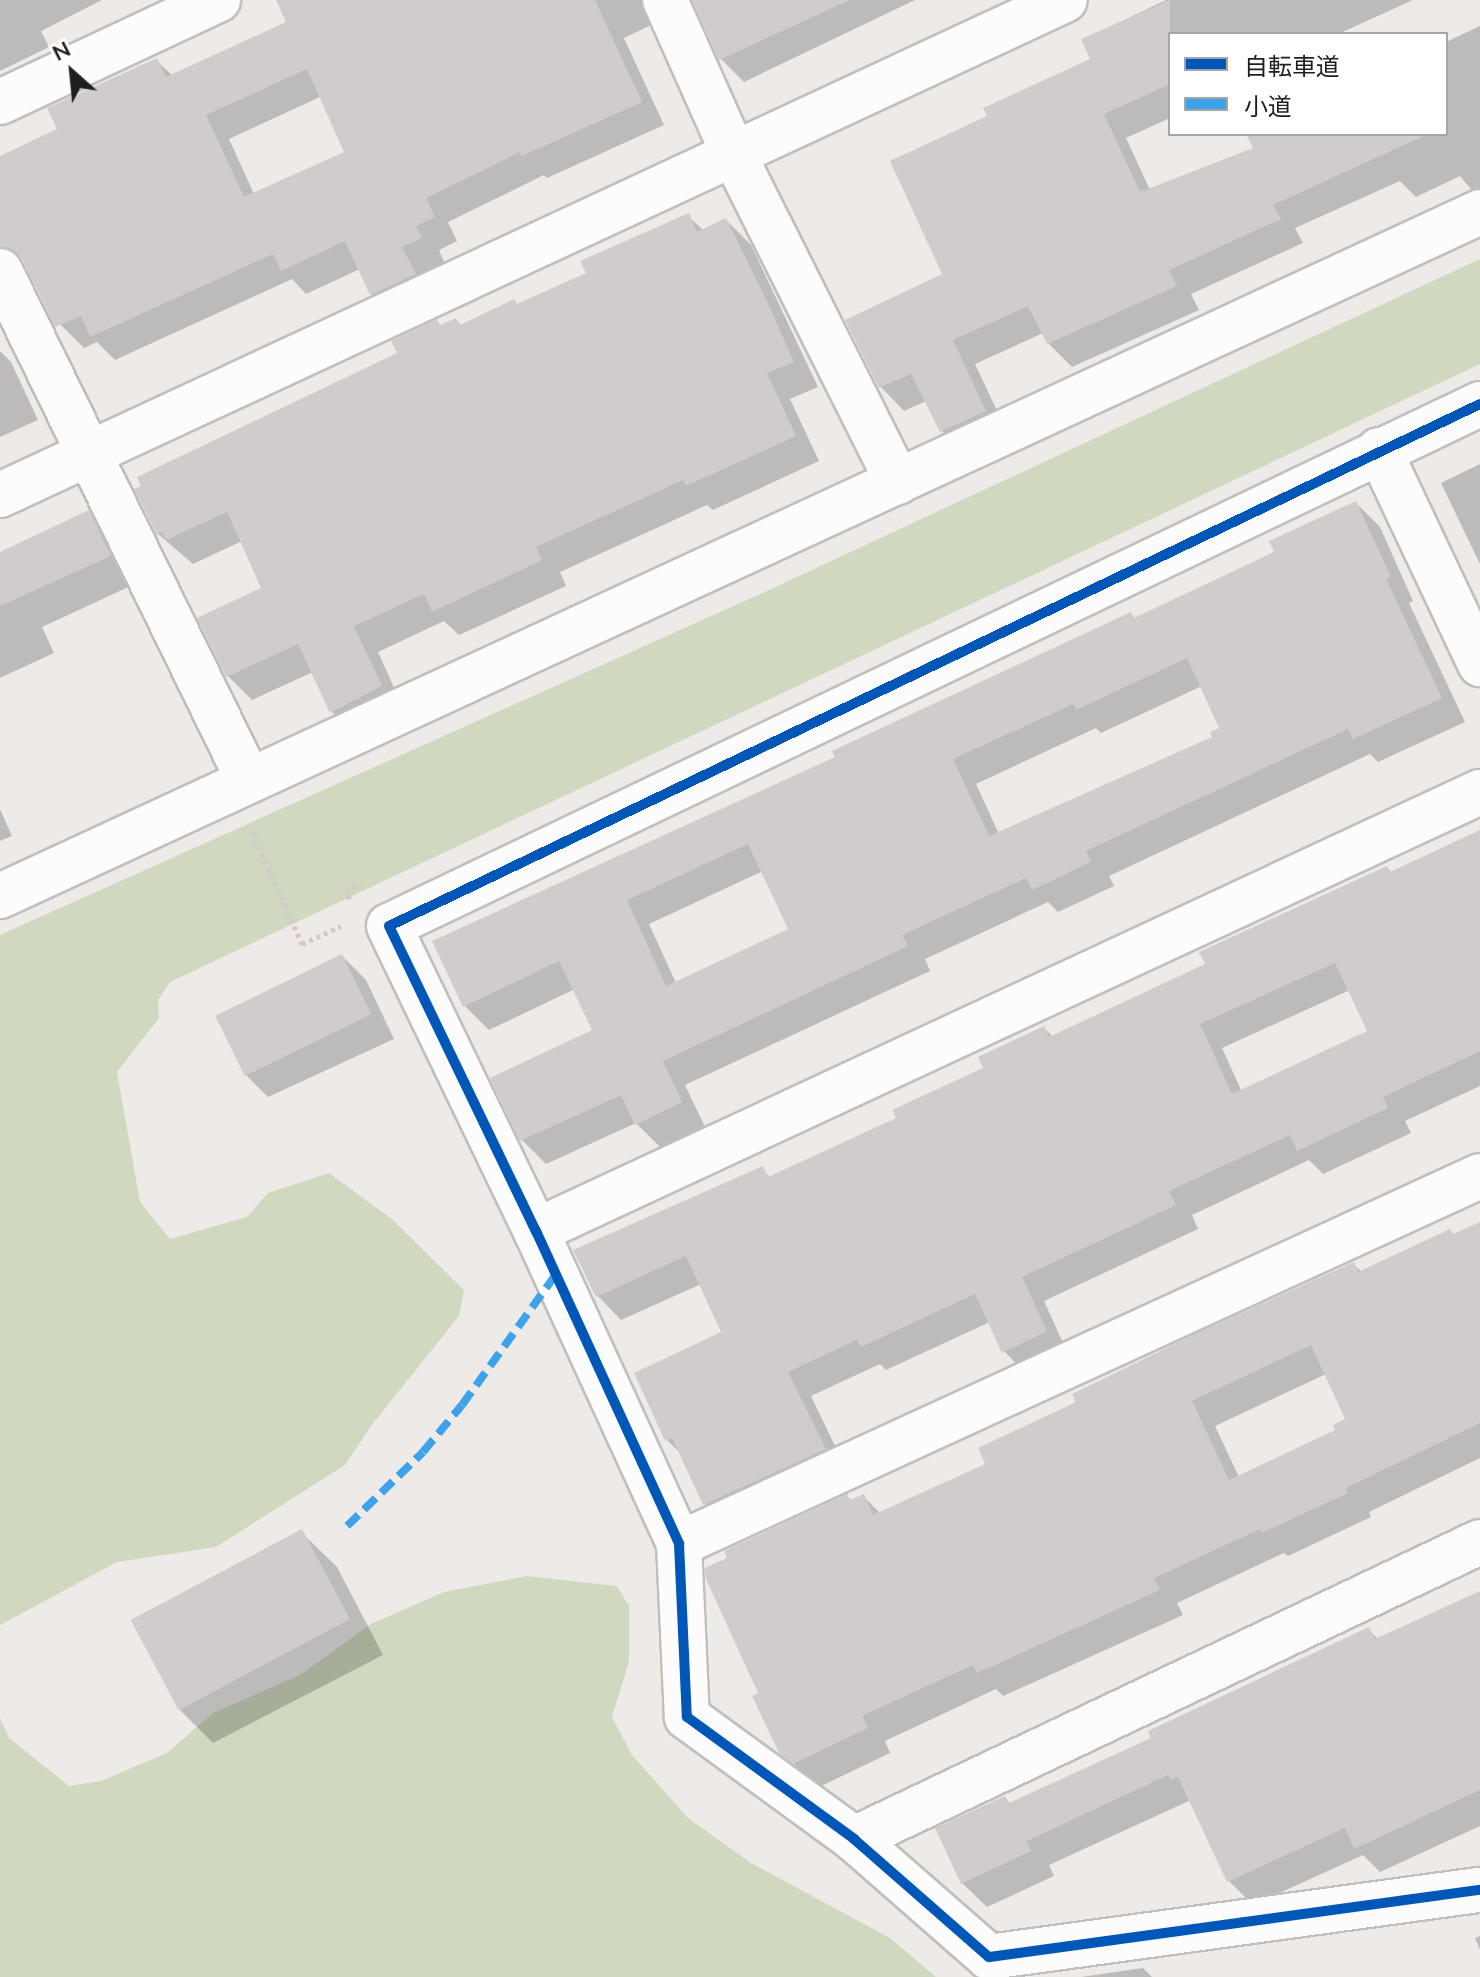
<!DOCTYPE html>
<meta charset="utf-8">
<style>
body{margin:0}
#map{position:relative;width:1480px;height:1977px;overflow:hidden;background:#edeae8;font-family:Mulish,"Noto Sans JP",sans-serif}
div>[style]{position:absolute}
[style*='--x']{left:calc(var(--x)*1px);top:calc(var(--y)*1px);width:calc(var(--w)*1px);rotate:calc(var(--a)*1deg)}
.forest>*{inset:0;background:#d0d9c0}
.shadow>*{inset:0;background:#0003}
.building>*{inset:0;background:#d0cccb;transform-origin:0 0}
.path>*{height:5px;margin-top:-2.5px;transform-origin:0;background:repeating-linear-gradient(90deg,#d6c8cb 0 4px,transparent 0 8px)}
.roads{filter:drop-shadow(2px 0 #c0bfbe) drop-shadow(-2px 0 #c0bfbe) drop-shadow(0 2px #c0bfbe) drop-shadow(0 -2px #c0bfbe)}
.minor>*{height:44px;margin:-22px;padding:0 22px;transform-origin:22px;border-radius:22px;background:#fcfcfc}
.quiet>*{height:8px;margin-top:-4px;transform-origin:0;background:repeating-linear-gradient(90deg,#3da2ea 0 16px,transparent 0 24px)}
.cycleway>*{height:10px;margin:-5px;padding:0 5px;transform-origin:5px;border-radius:5px;background:#0057b8}
span{translate:-50% -50%;white-space:nowrap;text-align:center;line-height:1.15;-webkit-text-stroke:8px #fff;paint-order:stroke}
.legend{position:absolute;left:1168px;top:32px;width:280px;height:104px;box-sizing:border-box;background:#fff;border:2px solid #a5a5a5;margin:0;padding:10px 14px;list-style:none;font-size:24px;color:#1f1f1f}
.legend li{display:flex;align-items:center;gap:16px;height:40px}
.legend b{width:40px;border:2px solid #a5a5a5}
.north{position:absolute;left:32px;top:32px;width:80px;height:80px;-webkit-text-stroke:6px #fff;paint-order:stroke;rotate:333deg;font-size:22px;font-weight:700;line-height:32px;text-align:center;color:#1f1f1f}
.north::after{content:'';display:block;margin:auto;width:28px;height:36px;background:#1f1f1f;clip-path:polygon(50% 0,100% 100%,50% 72%,0 100%)}
</style>
<div id="map">
<div class="forest">
<div style="clip-path:polygon(1480px 259px,1480px 364px,170px 982px,158px 1000px,159px 1018px,117px 1072px,140px 1202px,170px 1239px,247px 1217px,268px 1193px,329px 1173px,393px 1220px,464px 1290px,459px 1316px,374px 1422px,345px 1465px,216px 1547px,117px 1562px,0 1625px,0 935px,758px 595px)"></div>
<div style="clip-path:polygon(527px 1576px,617px 1586px,629px 1606px,629px 1661px,612px 1717px,632px 1755px,688px 1818px,751px 1863px,890px 1938px,936px 1977px,0 1977px,0 1718px,9px 1738px,69px 1786px,101px 1781px,167px 1753px,213px 1713px,300px 1675px,371px 1624px,444px 1592px)"></div>
</div>
<div class="shadow">
<div style="clip-path:polygon(0 0,102px 0,41px 31px,49px 47px,0 71px)"></div>
<div style="clip-path:polygon(evenodd,302px 0,679px 0,664px 19px,624px 38px,664px 125px,547px 178px,544px 175px,448px 222px,457px 241px,439px 250px,444px 262px,425px 271px,438px 298px,396px 318px,372px 294px,360px 269px,306px 294px,292px 279px,115px 360px,97px 342px,84px 348px,60px 324px,0 193px,0 158px,60px 130px,156px 60px,173px 76px,289px 23px,302px 0,322px 96px,346px 153px,254px 194px,229px 139px,322px 96px)"></div>
<div style="clip-path:polygon(688px 0,915px 0,744px 82px,721px 59px,695px 0)"></div>
<div style="clip-path:polygon(1166px 0,1413px 0,1338px 34px,1170px 34px,1170px 118px,1126px 138px,1150px 190px,1256px 150px,1253px 134px,1446px 134px,1446px 42px,1480px 26px,1480px 200px,1460px 176px,1416px 197px,1400px 181px,1295px 228px,1303px 243px,1191px 294px,1199px 310px,1072px 367px,1048px 343px,1043px 333px,975px 364px,1008px 434px,965px 454px,942px 431px,926px 401px,904px 411px,881px 387px,944px 275px,989px 117px,1092px 60px,1083px 40px)"></div>
<div style="clip-path:polygon(688px 216px,704px 231px,726px 220px,751px 245px,818px 387px,790px 399px,819px 461px,713px 510px,707px 505px,560px 572px,566px 586px,459px 635px,444px 621px,378px 652px,405px 712px,356px 737px,332px 712px,313px 672px,252px 700px,227px 675px,264px 589px,242px 541px,193px 564px,158px 534px,399px 354px,442px 327px,456px 320px,462px 326px,518px 306px,588px 274px)"></div>
<div style="clip-path:polygon(0 351px,11px 362px,38px 420px,0 437px)"></div>
<div style="clip-path:polygon(1480px 464px,1480px 564px,1441px 483px)"></div>
<div style="clip-path:polygon(evenodd,1356px 503px,1380px 527px,1413px 601px,1409px 603px,1465px 722px,1378px 762px,1370px 754px,1109px 876px,1114px 886px,1058px 912px,1048px 902px,925px 959px,930px 971px,685px 1085px,705px 1127px,661px 1148px,636px 1123px,546px 1164px,522px 1140px,595px 1031px,575px 989px,489px 1030px,465px 1006px,837px 758px,1131px 614px,1136px 619px,1277px 553px,1356px 503px,1202px 686px,1222px 729px,1215px 738px,999px 834px,976px 784px,1096px 728px,1101px 733px,1202px 686px,1356px 503px,763px 871px,791px 930px,676px 983px,649px 924px,763px 871px)"></div>
<div style="clip-path:polygon(88px 512px,116px 540px,137px 583px,42px 627px,54px 653px,0 678px,0 554px)"></div>
<div style="clip-path:polygon(0 809px,12px 836px,0 841px)"></div>
<div style="clip-path:polygon(evenodd,1480px 832px,1480px 1086px,1405px 1121px,1411px 1133px,1323px 1174px,1309px 1160px,1192px 1215px,1198px 1229px,1044px 1301px,1069px 1356px,1027px 1375px,1004px 1351px,990px 1322px,886px 1370px,880px 1364px,811px 1396px,848px 1473px,729px 1528px,705px 1504px,682px 1455px,667px 1440px,723px 1333px,701px 1284px,621px 1320px,598px 1296px,762px 1169px,771px 1178px,898px 1119px,986px 1069px,1044px 1028px,1053px 1037px,1207px 965px,1387px 868px,1392px 873px,1480px 832px,1350px 990px,1370px 1032px,1242px 1092px,1222px 1048px,1350px 990px)"></div>
<div style="clip-path:polygon(342px 956px,366px 980px,394px 1039px,268px 1097px,244px 1073px)"></div>
<div style="clip-path:polygon(evenodd,1480px 1224px,1480px 1458px,1369px 1512px,1371px 1517px,1288px 1556px,1284px 1553px,1177px 1603px,1183px 1615px,1003px 1696px,996px 1689px,885px 1741px,890px 1753px,819px 1787px,781px 1752px,761px 1694px,847px 1497px,852px 1501px,863px 1496px,881px 1514px,988px 1464px,1353px 1264px,1362px 1272px,1480px 1224px,1326px 1374px,1348px 1420px,1338px 1431px,1239px 1477px,1215px 1426px,1326px 1374px)"></div>
<div style="clip-path:polygon(301px 1532px,337px 1567px,383px 1655px,213px 1743px,178px 1708px)"></div>
<div style="clip-path:polygon(1480px 1593px,1480px 1826px,1380px 1872px,1363px 1855px,1253px 1905px,1229px 1881px,1191px 1800px,1049px 1865px,1054px 1876px,987px 1907px,962px 1883px,1005px 1798px,1011px 1804px,1154px 1739px,1369px 1630px,1379px 1640px)"></div>
<div style="clip-path:polygon(1480px 1936px,1480px 1950px,1475px 1938px)"></div>
<div style="clip-path:polygon(1143px 1968px,1152px 1977px,1081px 1977px)"></div>
</div>
<div class="building">
<div style="clip-path:polygon(evenodd,276px 0,595px 0,642px 102px,522px 156px,520px 152px,426px 198px,435px 217px,416px 226px,422px 238px,402px 247px,416px 274px,370px 295px,345px 241px,281px 271px,273px 254px,90px 337px,81px 316px,55px 327px,22px 259px,13px 250px,0 246px,0 156px,57px 129px,47px 108px,157px 58px,166px 77px,286px 22px,276px 0,307px 69px,344px 152px,244px 197px,206px 115px,307px 69px)"></div>
<div style="clip-path:polygon(692px 0,850px 0,719px 60px)"></div>
<div style="clip-path:polygon(1170px 0,1170px 84px,1104px 114px,1140px 192px,1253px 148px,1246px 134px,1428px 134px,1273px 205px,1281px 219px,1169px 270px,1177px 286px,1047px 344px,1028px 306px,953px 340px,986px 411px,940px 432px,911px 374px,879px 388px,845px 320px,942px 274px,890px 161px,987px 116px,983px 108px,1090px 59px,1081px 39px)"></div>
<div style="clip-path:polygon(689px 213px,697px 232px,726px 218px,765px 297px,794px 362px,767px 373px,796px 436px,686px 486px,683px 480px,536px 547px,542px 560px,432px 612px,424px 594px,354px 626px,382px 686px,330px 713px,298px 644px,226px 677px,197px 618px,261px 588px,227px 512px,166px 540px,162px 532px,157px 535px,134px 489px,141px 486px,137px 477px,397px 353px,391px 341px,437px 319px,440px 325px,456px 318px,460px 325px,514px 299px,517px 304px,586px 273px,580px 261px)"></div>
<div style="clip-path:polygon(evenodd,1356px 501px,1391px 577px,1386px 579px,1442px 698px,1353px 739px,1348px 729px,1086px 851px,1091px 862px,1032px 890px,1026px 878px,902px 935px,908px 946px,663px 1061px,682px 1102px,635px 1125px,621px 1095px,520px 1141px,490px 1078px,592px 1030px,559px 961px,463px 1007px,432px 941px,835px 757px,832px 751px,1131px 612px,1134px 618px,1274px 552px,1269px 541px,1356px 501px,1187px 658px,1219px 728px,1210px 732px,1212px 737px,989px 836px,953px 759px,1073px 704px,1076px 710px,1187px 658px,1356px 501px,748px 844px,788px 929px,666px 986px,627px 900px,748px 844px)"></div>
<div style="clip-path:polygon(89px 510px,111px 556px,0 606px,0 552px)"></div>
<div style="clip-path:polygon(evenodd,1480px 830px,1480px 1051px,1383px 1097px,1388px 1108px,1297px 1151px,1290px 1135px,1169px 1191px,1176px 1205px,1022px 1277px,1047px 1331px,1002px 1353px,975px 1294px,861px 1347px,857px 1340px,788px 1372px,826px 1449px,703px 1505px,672px 1438px,665px 1441px,634px 1373px,721px 1332px,686px 1256px,596px 1297px,573px 1250px,763px 1166px,768px 1177px,896px 1118px,892px 1110px,983px 1068px,978px 1057px,1044px 1026px,1049px 1037px,1205px 964px,1199px 952px,1387px 866px,1390px 872px,1480px 830px,1335px 963px,1367px 1031px,1232px 1094px,1200px 1024px,1335px 963px)"></div>
<div style="left:342px;top:954px;width:67px;height:141px;rotate:64deg"></div>
<div style="clip-path:polygon(evenodd,1480px 1222px,1480px 1423px,1346px 1488px,1348px 1493px,1262px 1533px,1260px 1529px,1154px 1578px,1160px 1590px,977px 1673px,973px 1665px,862px 1716px,868px 1728px,793px 1764px,779px 1753px,752px 1696px,758px 1693px,706px 1579px,705px 1568px,727px 1558px,724px 1551px,847px 1494px,850px 1500px,864px 1494px,873px 1515px,985px 1464px,978px 1448px,1076px 1402px,1072px 1394px,1195px 1334px,1354px 1262px,1358px 1272px,1450px 1229px,1453px 1234px,1480px 1222px,1311px 1345px,1345px 1419px,1333px 1425px,1335px 1430px,1229px 1480px,1192px 1401px,1311px 1345px)"></div>
<div style="left:302px;top:1529px;width:102px;height:194px;rotate:62deg"></div>
<div style="clip-path:polygon(1480px 1591px,1480px 1790px,1354px 1849px,1345px 1828px,1227px 1882px,1178px 1777px,1171px 1780px,1168px 1775px,1027px 1841px,1031px 1851px,961px 1884px,935px 1828px,1005px 1796px,1009px 1803px,1151px 1738px,1148px 1731px,1369px 1627px,1375px 1639px)"></div>
</div>
<div class="path">
<div style="--x:252;--y:831;--w:124;--a:66.1"></div>
<div style="--x:302;--y:944;--w:43;--a:-24.8"></div>
<div style="--x:350;--y:899;--w:9;--a:-117"></div>
<div style="--x:346;--y:891;--w:17;--a:-24"></div>
</div>
<div class="roads">
<div class="minor">
<div style="--x:665;--y:0;--w:167;--a:66"></div>
<div style="--x:733;--y:153;--w:368;--a:63.4"></div>
<div style="--x:0;--y:102;--w:241;--a:-25.1"></div>
<div style="--x:0;--y:271;--w:565;--a:63.98"></div>
<div style="--x:1480;--y:404;--w:1209;--a:154.43"></div>
<div style="--x:389;--y:926;--w:339;--a:64.3"></div>
<div style="--x:536;--y:1231;--w:344;--a:65.4"></div>
<div style="--x:679;--y:1544;--w:173;--a:87.4"></div>
<div style="--x:687;--y:1717;--w:207;--a:36.1"></div>
<div style="--x:854;--y:1839;--w:179;--a:41.2"></div>
<div style="--x:989;--y:1957;--w:496;--a:-7.8"></div>
<div style="--x:1379;--y:450;--w:237;--a:64.7"></div>
<div style="--x:0;--y:495;--w:1174;--a:-24.93"></div>
<div style="--x:0;--y:896;--w:1630;--a:-24.8"></div>
<div style="--x:536;--y:1231;--w:1041;--a:-24.94"></div>
<div style="--x:679;--y:1544;--w:881;--a:-24.68"></div>
<div style="--x:854;--y:1839;--w:693;--a:-25.38"></div>
</div>
</div>
<div class="quiet">
<div style="--x:347;--y:1526;--w:106;--a:-44.2"></div>
<div style="--x:423;--y:1452;--w:61;--a:-50.3"></div>
<div style="--x:462;--y:1405;--w:161;--a:-54.3"></div>
</div>
<div class="cycleway">
<div style="--x:1480;--y:404;--w:1209;--a:154.43"></div>
<div style="--x:389;--y:926;--w:339;--a:64.3"></div>
<div style="--x:536;--y:1231;--w:344;--a:65.4"></div>
<div style="--x:679;--y:1544;--w:173;--a:87.4"></div>
<div style="--x:687;--y:1717;--w:207;--a:36.1"></div>
<div style="--x:854;--y:1839;--w:179;--a:41.2"></div>
<div style="--x:989;--y:1957;--w:496;--a:-7.8"></div>
</div>
<ul class="legend">
<li><b style="height:10px;background:#0057b8"></b>自転車道</li>
<li><b style="height:10px;background:#3da2ea"></b>小道</li>
</ul>
<div class="north">N</div>
</div>
